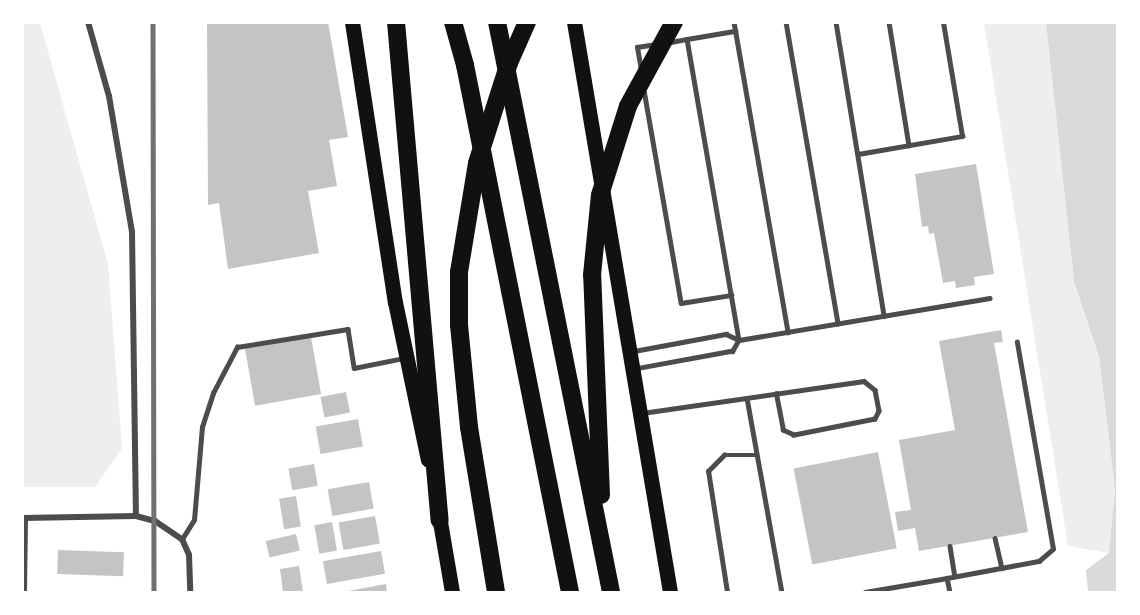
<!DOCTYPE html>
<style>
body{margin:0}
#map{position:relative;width:1140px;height:615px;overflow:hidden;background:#fff;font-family:"Nunito Sans",sans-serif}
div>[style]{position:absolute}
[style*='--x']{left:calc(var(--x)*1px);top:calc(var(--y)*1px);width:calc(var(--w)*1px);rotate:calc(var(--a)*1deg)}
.green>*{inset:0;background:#eee}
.water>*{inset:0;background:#d9d9d9}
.building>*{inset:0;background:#c4c4c4;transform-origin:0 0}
.service>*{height:4.5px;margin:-2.25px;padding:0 2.25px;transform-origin:2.25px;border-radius:2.25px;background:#4c4c4c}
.minor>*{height:6px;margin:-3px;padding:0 3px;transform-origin:3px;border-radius:3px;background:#4c4c4c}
.primary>*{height:15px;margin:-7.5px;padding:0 7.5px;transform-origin:7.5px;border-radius:7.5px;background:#111}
.motorway>*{height:18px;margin:-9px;padding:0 9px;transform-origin:9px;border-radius:9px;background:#111}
.rail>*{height:4.5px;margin:-2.25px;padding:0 2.25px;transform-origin:2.25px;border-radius:2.25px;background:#707070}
span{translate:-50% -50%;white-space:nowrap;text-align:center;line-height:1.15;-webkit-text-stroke:6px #fff;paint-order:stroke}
.frame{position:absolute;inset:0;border:24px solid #fff;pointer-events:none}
</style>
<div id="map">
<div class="green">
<div style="clip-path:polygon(40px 23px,108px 264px,122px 448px,95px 487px,23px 487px,22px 23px)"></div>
<div style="clip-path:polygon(984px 23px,1046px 23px,1074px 281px,1099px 356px,1115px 489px,1109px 553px,1068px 546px)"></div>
</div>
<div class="water">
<div style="clip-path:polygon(1046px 23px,1117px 23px,1117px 592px,1088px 592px,1086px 570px,1109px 553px,1115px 489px,1099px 356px,1074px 281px)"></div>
</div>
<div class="building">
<div style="clip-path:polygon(207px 22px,328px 22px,348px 137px,329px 140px,337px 186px,308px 191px,319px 253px,228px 269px,219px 203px,208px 205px)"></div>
<div style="clip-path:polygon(976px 164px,994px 274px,974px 277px,975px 285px,956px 288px,955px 281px,943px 283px,934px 233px,929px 234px,928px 226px,922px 227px,915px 174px)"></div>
<div style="clip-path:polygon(1001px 330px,1003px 342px,994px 343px,1028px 532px,919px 551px,915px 528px,898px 531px,895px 512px,911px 510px,899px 440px,955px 430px,939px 341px)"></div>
<div style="left:311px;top:337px;width:58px;height:67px;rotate:80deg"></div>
<div style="left:346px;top:392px;width:21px;height:26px;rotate:79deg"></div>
<div style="left:358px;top:419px;width:28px;height:43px;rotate:80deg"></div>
<div style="left:878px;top:452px;width:98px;height:86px;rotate:79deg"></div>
<div style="left:314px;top:464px;width:22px;height:26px;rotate:80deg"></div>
<div style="left:369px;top:482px;width:27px;height:42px;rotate:80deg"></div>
<div style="left:296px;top:496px;width:31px;height:17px;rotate:81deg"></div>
<div style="left:375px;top:516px;width:28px;height:37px;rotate:80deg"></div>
<div style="left:332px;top:522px;width:29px;height:18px;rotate:80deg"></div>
<div style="left:296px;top:534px;width:17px;height:31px;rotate:77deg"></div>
<div style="left:58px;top:550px;width:66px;height:24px;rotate:2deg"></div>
<div style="left:381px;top:551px;width:23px;height:59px;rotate:80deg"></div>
<div style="clip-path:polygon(299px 566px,303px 592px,283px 592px,280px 569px)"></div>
<div style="clip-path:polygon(386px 584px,387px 592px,348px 592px,348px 591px)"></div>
</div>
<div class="service">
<div style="--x:734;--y:22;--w:315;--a:80.1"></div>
<div style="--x:786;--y:22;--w:306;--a:80.2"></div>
<div style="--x:836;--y:22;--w:298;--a:80.7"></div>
<div style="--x:889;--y:22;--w:125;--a:80.8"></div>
<div style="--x:687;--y:39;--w:49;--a:-9.5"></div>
<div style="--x:671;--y:42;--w:16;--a:-11"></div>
<div style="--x:687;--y:39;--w:305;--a:80.2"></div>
<div style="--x:739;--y:340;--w:254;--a:-9.5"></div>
<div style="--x:641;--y:70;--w:23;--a:-100"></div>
<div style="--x:637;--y:47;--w:19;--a:-9"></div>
<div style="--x:644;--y:90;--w:216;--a:80.1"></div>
<div style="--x:681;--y:303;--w:51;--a:-9.1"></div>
<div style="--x:858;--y:154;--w:106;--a:-9.8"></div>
<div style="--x:962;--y:136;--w:116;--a:-99.5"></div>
<div style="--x:634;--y:351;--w:94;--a:-10.5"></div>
<div style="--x:726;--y:334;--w:14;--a:25"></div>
<div style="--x:739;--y:340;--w:13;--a:119"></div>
<div style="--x:733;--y:351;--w:100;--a:169.6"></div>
<div style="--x:747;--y:398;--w:197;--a:79.8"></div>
<div style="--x:642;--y:413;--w:224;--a:-8.2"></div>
<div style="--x:864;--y:381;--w:14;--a:39"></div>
<div style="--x:875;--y:390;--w:21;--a:79"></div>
<div style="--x:879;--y:411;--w:9;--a:117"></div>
<div style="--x:875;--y:419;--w:83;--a:168.8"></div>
<div style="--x:794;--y:435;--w:12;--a:-156"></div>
<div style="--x:783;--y:430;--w:37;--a:-101"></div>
<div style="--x:995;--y:538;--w:31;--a:77"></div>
<div style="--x:182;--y:539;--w:22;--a:-58"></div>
<div style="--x:194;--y:520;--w:93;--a:-85.1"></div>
<div style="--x:202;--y:427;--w:36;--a:-72"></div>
<div style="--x:213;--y:393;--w:52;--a:-62.4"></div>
<div style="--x:237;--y:347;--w:112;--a:-9.2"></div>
<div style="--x:348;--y:329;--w:39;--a:81"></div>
<div style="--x:354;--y:368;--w:51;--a:-11.3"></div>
<div style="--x:950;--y:546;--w:30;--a:81"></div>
<div style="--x:947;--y:578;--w:94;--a:-10.5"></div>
<div style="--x:1039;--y:561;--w:18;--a:-41"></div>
<div style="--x:1053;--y:549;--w:210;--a:-99.9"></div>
<div style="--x:727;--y:592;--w:122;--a:-98.9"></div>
<div style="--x:708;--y:471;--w:23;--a:-45"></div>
<div style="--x:724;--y:455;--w:33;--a:0"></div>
<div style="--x:865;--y:592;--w:83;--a:-9.7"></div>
<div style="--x:947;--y:578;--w:14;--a:78"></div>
</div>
<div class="minor">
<div style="--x:88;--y:22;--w:77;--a:74.2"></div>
<div style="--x:109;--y:96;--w:138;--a:80.4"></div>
<div style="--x:132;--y:232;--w:284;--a:89.2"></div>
<div style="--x:22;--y:518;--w:114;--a:-1"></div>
<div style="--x:136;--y:516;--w:20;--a:15"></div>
<div style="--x:155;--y:521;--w:32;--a:34"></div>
<div style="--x:182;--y:539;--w:17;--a:66"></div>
<div style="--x:189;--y:555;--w:37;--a:88"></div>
<div style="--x:24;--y:592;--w:74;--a:-89.2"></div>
</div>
<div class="primary">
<div style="--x:352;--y:22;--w:283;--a:81.3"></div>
<div style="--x:395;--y:302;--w:161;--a:78.2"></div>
<div style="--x:574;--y:22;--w:578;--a:80.44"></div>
<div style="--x:438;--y:510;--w:83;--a:80.3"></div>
</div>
<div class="motorway">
<div style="--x:396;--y:22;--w:500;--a:85"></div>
<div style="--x:453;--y:22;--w:45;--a:74.4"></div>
<div style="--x:465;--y:65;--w:537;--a:78.73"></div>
<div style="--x:497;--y:22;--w:581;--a:78.69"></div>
<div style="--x:601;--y:495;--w:220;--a:-92.3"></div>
<div style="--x:592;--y:275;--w:80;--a:-84.3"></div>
<div style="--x:600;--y:195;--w:93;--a:-72.5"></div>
<div style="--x:628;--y:106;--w:96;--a:-61.3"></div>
<div style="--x:496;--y:592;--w:167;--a:-99.3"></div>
<div style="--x:469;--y:427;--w:102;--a:-95.6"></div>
<div style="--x:459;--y:325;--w:53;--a:-90"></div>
<div style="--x:459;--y:272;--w:110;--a:-80.6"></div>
<div style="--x:477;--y:163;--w:105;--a:-72.3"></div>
<div style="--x:509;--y:63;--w:45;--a:-66.3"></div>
</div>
<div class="rail">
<div style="--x:153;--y:22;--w:570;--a:89.9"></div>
</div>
<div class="frame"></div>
</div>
